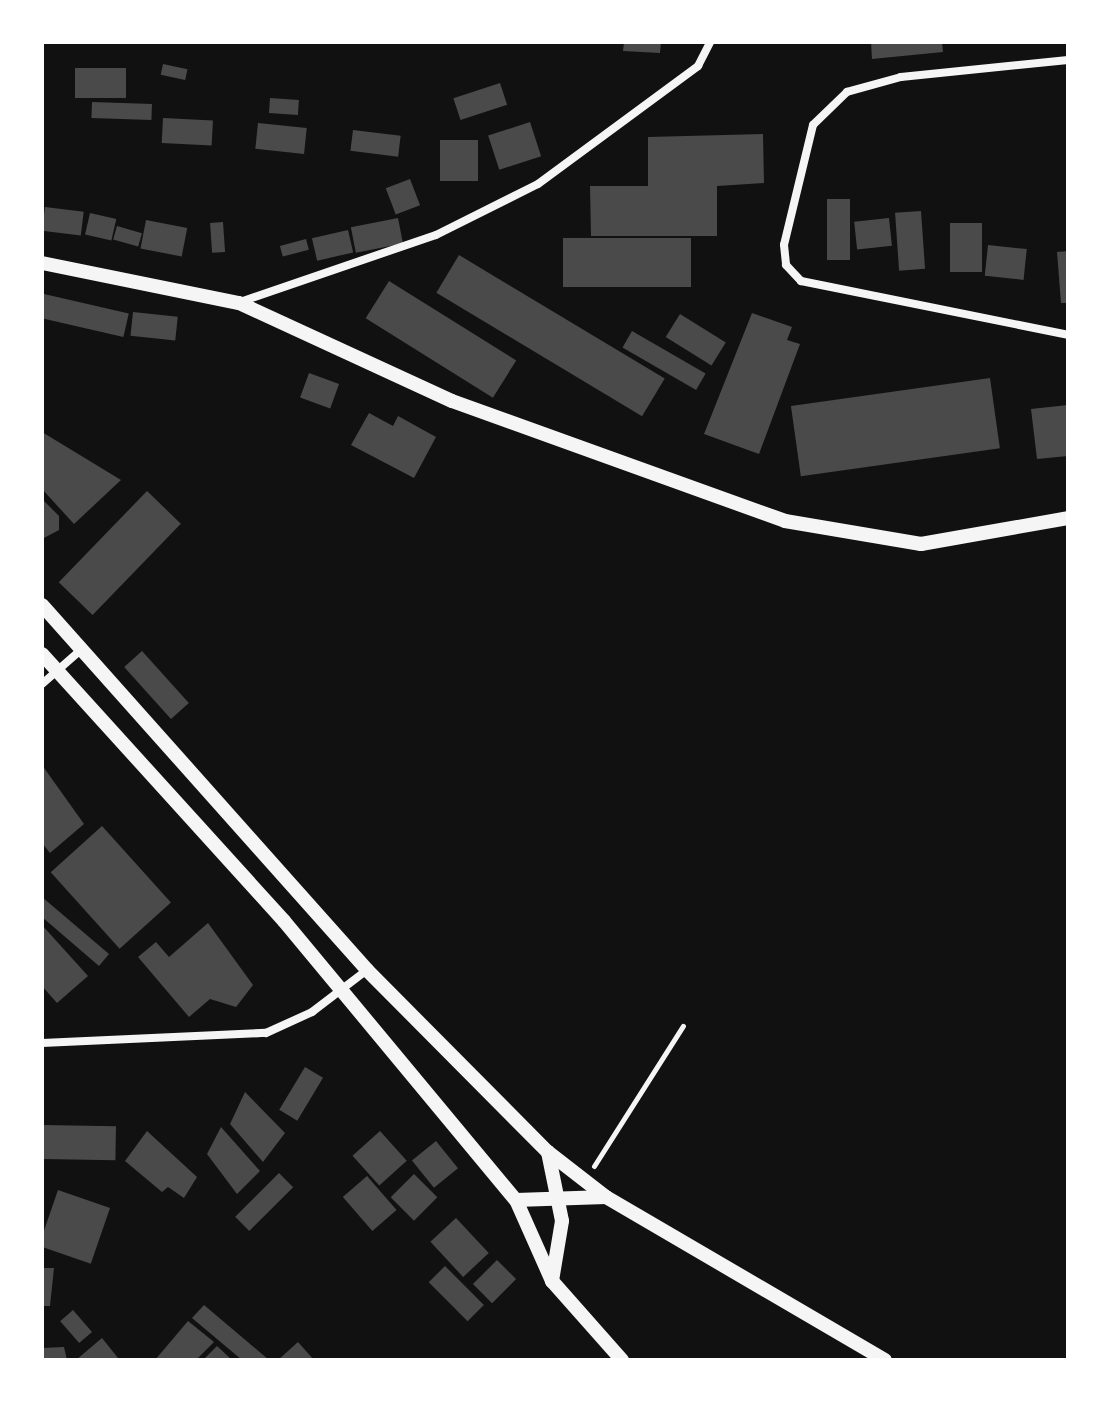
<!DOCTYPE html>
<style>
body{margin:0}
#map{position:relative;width:1110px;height:1402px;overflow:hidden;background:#111;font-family:Cabin,sans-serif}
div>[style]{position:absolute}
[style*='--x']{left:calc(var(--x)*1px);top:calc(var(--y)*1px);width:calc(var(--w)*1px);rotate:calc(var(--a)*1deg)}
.building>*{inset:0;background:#4a4a4a;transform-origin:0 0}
.path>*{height:5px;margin:-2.5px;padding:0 2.5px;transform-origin:2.5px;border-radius:2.5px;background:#f5f5f5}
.minor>*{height:8px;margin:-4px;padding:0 4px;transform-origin:4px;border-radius:4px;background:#f5f5f5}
.tertiary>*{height:14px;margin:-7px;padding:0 7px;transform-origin:7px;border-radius:7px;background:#f5f5f5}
span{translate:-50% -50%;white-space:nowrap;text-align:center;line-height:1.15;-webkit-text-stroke:6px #fff;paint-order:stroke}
.frame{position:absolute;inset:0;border:44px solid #fff;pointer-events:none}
</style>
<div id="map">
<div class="building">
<div style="clip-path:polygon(624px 42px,661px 42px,660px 53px,623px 51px)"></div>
<div style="clip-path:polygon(871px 42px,942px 42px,943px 52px,872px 59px)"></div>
<div style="left:163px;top:64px;width:25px;height:11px;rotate:12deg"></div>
<div style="left:126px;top:68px;width:30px;height:51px;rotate:90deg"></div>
<div style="left:500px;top:83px;width:23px;height:49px;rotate:72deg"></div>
<div style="left:270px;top:98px;width:29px;height:15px;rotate:4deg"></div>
<div style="left:92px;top:102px;width:60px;height:16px;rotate:2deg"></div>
<div style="left:163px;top:118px;width:50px;height:25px;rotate:3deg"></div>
<div style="left:530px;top:122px;width:36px;height:44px;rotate:72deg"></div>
<div style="left:258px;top:123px;width:49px;height:26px;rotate:6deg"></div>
<div style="left:353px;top:130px;width:48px;height:21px;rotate:7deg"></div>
<div style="clip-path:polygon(763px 134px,764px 183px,717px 186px,717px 236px,591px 236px,590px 186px,648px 186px,648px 137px)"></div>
<div style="left:440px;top:140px;width:38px;height:41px"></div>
<div style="left:410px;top:179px;width:28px;height:26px;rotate:69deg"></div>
<div style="left:850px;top:199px;width:61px;height:23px;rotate:90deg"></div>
<div style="left:45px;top:207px;width:39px;height:24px;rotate:7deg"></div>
<div style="left:921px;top:211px;width:58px;height:26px;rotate:86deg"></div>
<div style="left:90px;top:213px;width:27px;height:22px;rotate:13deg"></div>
<div style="left:398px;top:218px;width:26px;height:48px;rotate:79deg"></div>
<div style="left:889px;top:218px;width:28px;height:35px;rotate:84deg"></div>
<div style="left:146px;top:220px;width:42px;height:29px;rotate:11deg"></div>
<div style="left:223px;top:222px;width:30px;height:13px;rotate:86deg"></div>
<div style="left:950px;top:223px;width:32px;height:49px"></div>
<div style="left:117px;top:226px;width:26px;height:14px;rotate:16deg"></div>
<div style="left:348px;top:230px;width:23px;height:37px;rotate:77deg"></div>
<div style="left:563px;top:238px;width:128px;height:49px"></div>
<div style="left:306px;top:239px;width:11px;height:27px;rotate:75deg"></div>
<div style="left:988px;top:245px;width:39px;height:31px;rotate:6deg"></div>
<div style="clip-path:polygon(1068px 251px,1068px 303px,1061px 303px,1057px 252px)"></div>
<div style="left:459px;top:255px;width:240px;height:44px;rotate:31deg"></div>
<div style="left:389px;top:281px;width:150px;height:44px;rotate:32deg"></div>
<div style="left:44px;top:294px;width:87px;height:24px;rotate:13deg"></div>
<div style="left:133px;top:312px;width:45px;height:24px;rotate:6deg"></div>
<div style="clip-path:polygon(752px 313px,792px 327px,787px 340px,800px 344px,759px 454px,704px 434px)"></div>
<div style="left:680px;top:314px;width:54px;height:27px;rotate:32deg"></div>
<div style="left:632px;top:331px;width:85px;height:19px;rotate:30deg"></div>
<div style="left:309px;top:373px;width:32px;height:26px;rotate:20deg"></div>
<div style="left:990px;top:378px;width:71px;height:201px;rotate:82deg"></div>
<div style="clip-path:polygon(1068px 405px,1068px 456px,1037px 459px,1031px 409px)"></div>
<div style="clip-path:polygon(369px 413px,393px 426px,398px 416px,436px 437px,414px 478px,351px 445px)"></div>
<div style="clip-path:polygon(42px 432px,121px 480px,74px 524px,42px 489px)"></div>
<div style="left:147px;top:491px;width:47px;height:127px;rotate:44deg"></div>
<div style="clip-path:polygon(42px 499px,59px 516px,59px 530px,42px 539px)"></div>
<div style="left:142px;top:651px;width:70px;height:24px;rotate:48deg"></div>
<div style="clip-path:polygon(42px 765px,84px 824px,50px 853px,42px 843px)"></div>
<div style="left:102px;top:826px;width:103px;height:69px;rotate:48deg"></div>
<div style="clip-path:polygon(42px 897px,109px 954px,99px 966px,42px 917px)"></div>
<div style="clip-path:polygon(208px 923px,253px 985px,236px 1007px,210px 999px,189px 1017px,138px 957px,156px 942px,169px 957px)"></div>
<div style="clip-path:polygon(42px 925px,88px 976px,57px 1003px,42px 986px)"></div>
<div style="left:305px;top:1067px;width:21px;height:50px;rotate:31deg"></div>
<div style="clip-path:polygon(245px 1092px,285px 1133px,263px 1162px,230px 1124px)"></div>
<div style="left:43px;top:1125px;width:73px;height:34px;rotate:1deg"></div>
<div style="clip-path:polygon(221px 1127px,260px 1171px,237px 1194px,207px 1154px)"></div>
<div style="clip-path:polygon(147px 1131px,197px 1177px,184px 1198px,168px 1187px,162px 1192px,125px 1161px)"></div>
<div style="left:380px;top:1131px;width:40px;height:37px;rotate:48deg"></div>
<div style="left:436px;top:1141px;width:35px;height:31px;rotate:51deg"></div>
<div style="left:279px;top:1173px;width:20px;height:62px;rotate:45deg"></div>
<div style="left:414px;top:1174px;width:33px;height:33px;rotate:45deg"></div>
<div style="left:367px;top:1176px;width:45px;height:32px;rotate:49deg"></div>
<div style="left:58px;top:1190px;width:55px;height:59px;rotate:19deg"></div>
<div style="left:456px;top:1218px;width:48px;height:35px;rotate:47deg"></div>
<div style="left:497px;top:1260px;width:27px;height:34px;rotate:45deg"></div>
<div style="left:445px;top:1266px;width:55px;height:23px;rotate:45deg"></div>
<div style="clip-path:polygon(42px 1268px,54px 1268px,50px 1306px,42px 1306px)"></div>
<div style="clip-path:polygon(204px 1305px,269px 1360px,242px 1360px,192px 1318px)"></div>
<div style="left:73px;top:1310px;width:29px;height:17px;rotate:49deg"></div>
<div style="clip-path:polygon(188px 1321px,214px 1342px,196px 1360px,155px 1360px)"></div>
<div style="clip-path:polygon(102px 1338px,118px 1358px,76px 1360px)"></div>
<div style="clip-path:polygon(298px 1342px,314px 1360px,278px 1360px)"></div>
<div style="clip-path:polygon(217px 1346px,232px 1360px,203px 1360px)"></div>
<div style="clip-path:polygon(64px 1347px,67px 1360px,42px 1360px,42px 1348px)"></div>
</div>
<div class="path">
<div style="--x:594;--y:1166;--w:166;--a:-57.6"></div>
</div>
<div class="minor">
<div style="--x:1068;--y:60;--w:168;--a:174.2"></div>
<div style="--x:901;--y:77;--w:56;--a:164.5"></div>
<div style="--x:847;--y:92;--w:47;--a:135.9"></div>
<div style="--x:813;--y:125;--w:123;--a:103.6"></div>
<div style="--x:784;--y:245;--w:20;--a:84"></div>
<div style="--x:786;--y:265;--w:22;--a:47"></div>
<div style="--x:801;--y:281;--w:272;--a:11.4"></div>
<div style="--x:240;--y:302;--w:207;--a:-18.9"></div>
<div style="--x:436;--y:235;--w:114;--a:-26.6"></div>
<div style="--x:538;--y:184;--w:199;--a:-36.4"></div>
<div style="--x:698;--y:66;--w:27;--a:-63"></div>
<div style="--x:42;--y:684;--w:53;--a:-41.2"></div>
<div style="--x:42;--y:1043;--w:224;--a:-2.6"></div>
<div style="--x:266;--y:1033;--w:51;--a:-24.5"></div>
<div style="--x:312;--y:1012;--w:69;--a:-37.4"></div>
</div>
<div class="tertiary">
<div style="--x:42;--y:263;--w:201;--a:11.5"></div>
<div style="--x:239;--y:303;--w:234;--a:24.7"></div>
<div style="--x:452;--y:401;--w:354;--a:19.8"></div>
<div style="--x:785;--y:521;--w:138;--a:9.6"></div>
<div style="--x:921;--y:544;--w:149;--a:-10"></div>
<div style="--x:42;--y:605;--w:489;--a:48.3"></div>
<div style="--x:367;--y:970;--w:257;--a:45.2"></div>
<div style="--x:548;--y:1152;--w:70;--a:78.5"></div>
<div style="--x:562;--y:1221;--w:61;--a:99.5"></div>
<div style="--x:42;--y:654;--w:360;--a:47.8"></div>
<div style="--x:284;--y:921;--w:363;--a:50.3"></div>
<div style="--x:516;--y:1200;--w:89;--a:66"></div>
<div style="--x:552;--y:1281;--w:106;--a:48.5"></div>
<div style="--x:548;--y:1152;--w:73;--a:37.8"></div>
<div style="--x:606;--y:1197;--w:323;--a:30.3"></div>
<div style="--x:516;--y:1200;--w:90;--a:-1.9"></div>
</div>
<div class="frame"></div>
</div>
